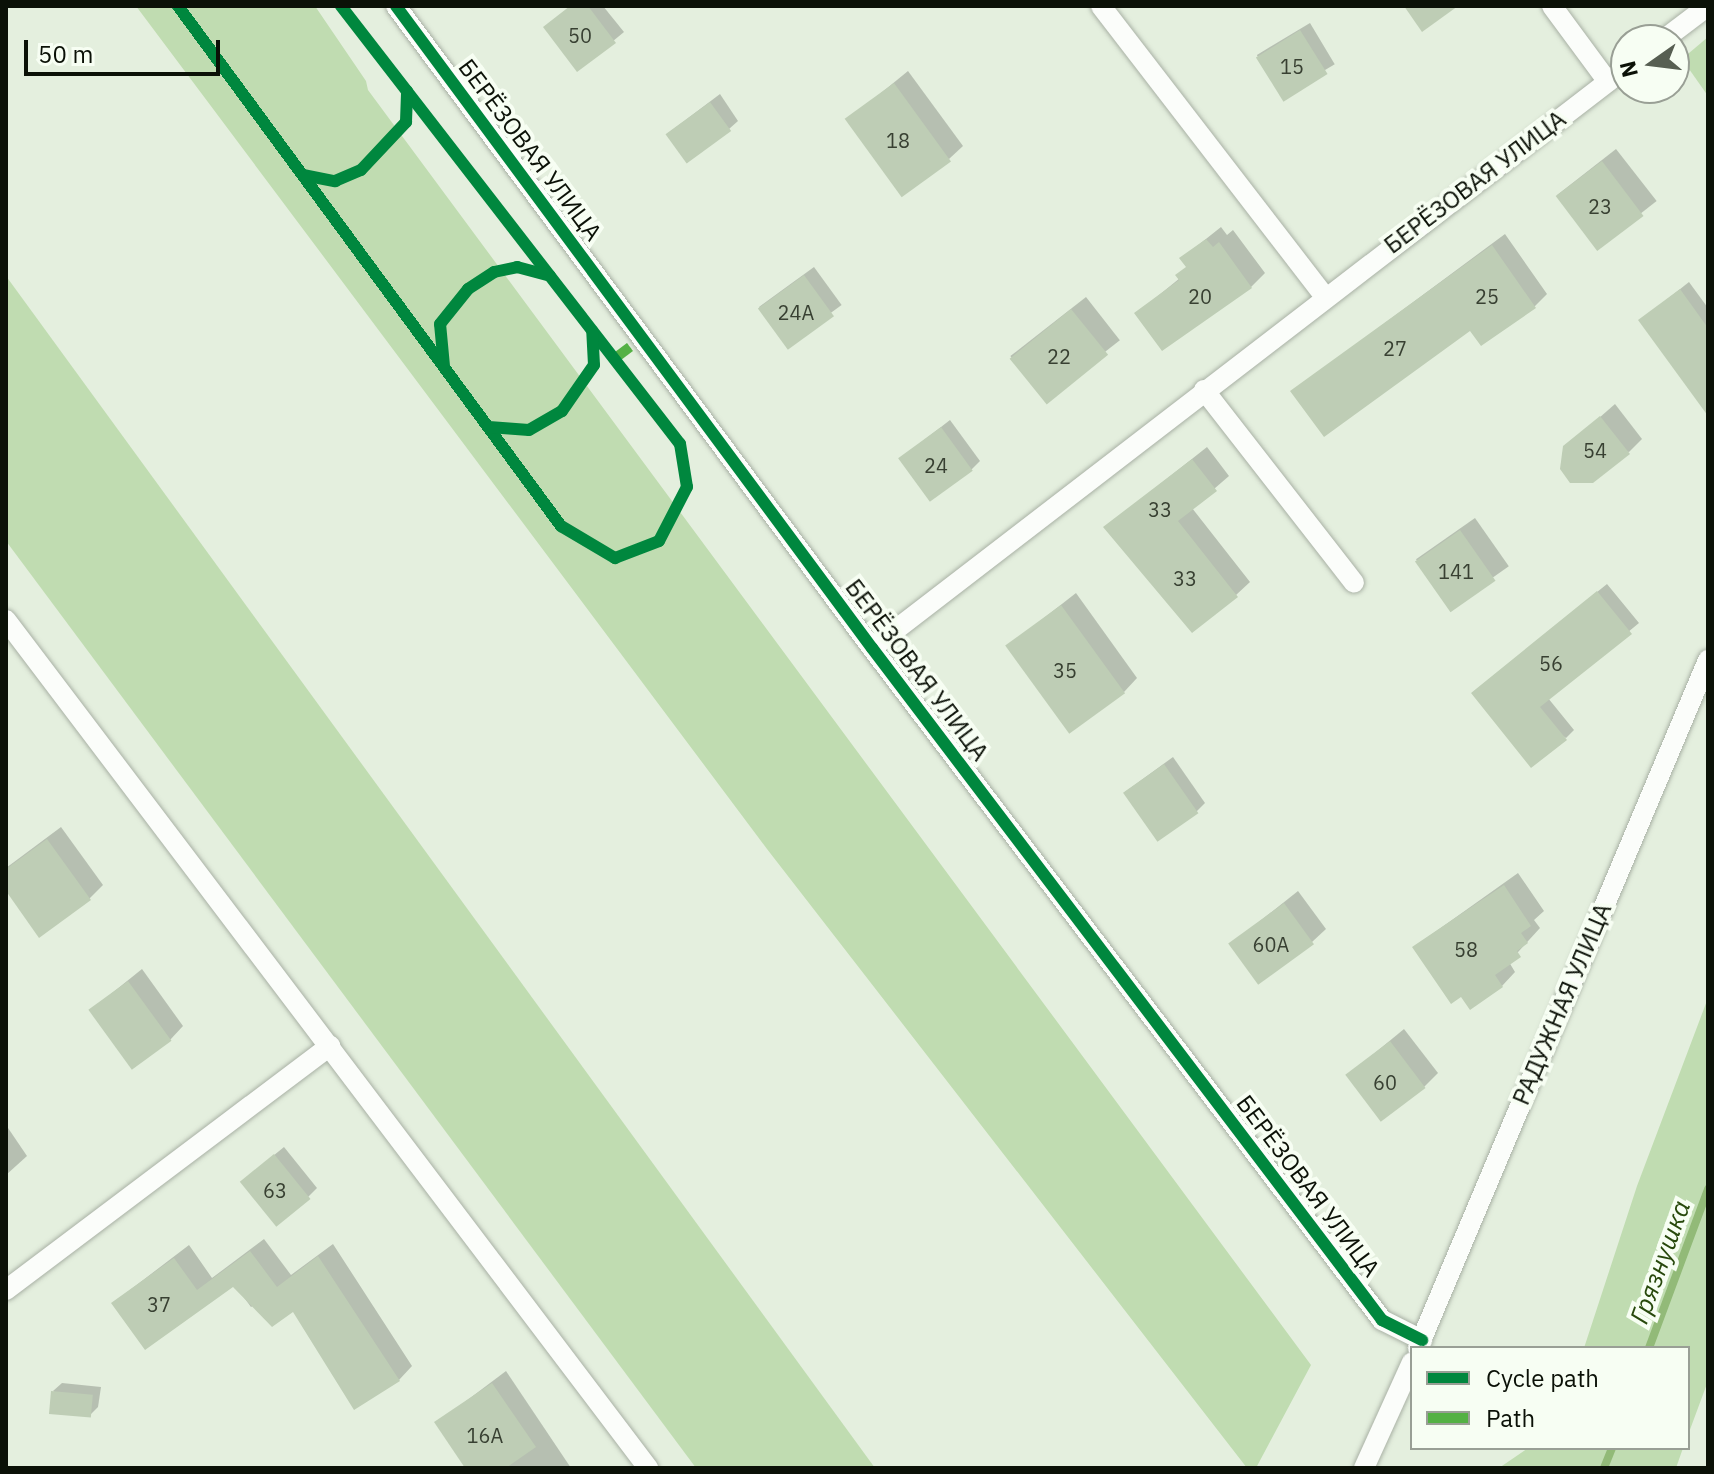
<!DOCTYPE html>
<meta charset="utf-8">
<style>
body{margin:0}
#map{position:relative;width:1714px;height:1474px;overflow:hidden;background:#e4efde;font-family:"IBM Plex Sans",sans-serif}
div>[style]{position:absolute}
[style*='--x']{left:calc(var(--x)*1px);top:calc(var(--y)*1px);width:calc(var(--w)*1px);rotate:calc(var(--a)*1deg)}
.green>*{inset:0;background:#c0dcb1}
.shadow>*{inset:0;background:#0003;transform-origin:0 0}
.stream>*{height:8px;margin:-4px;padding:0 4px;transform-origin:4px;border-radius:4px;background:#92ba78}
.building>*{inset:0;background:#becdb5;transform-origin:0 0}
.roads{filter:drop-shadow(0 0 2px #a9b1a5) drop-shadow(0 0 2px #a9b1a5)}
.street>*{height:20px;margin:-10px;padding:0 10px;transform-origin:10px;border-radius:10px;background:#fbfdfa}
.quiet>*{height:10px;margin-top:-5px;transform-origin:0;background:repeating-linear-gradient(90deg,#54b144 0 20px,transparent 0 30px)}
.cycleway>*{height:12px;margin:-6px;padding:0 6px;transform-origin:6px;border-radius:6px;background:#00873e}
span{translate:-50% -50%;white-space:nowrap;text-align:center;line-height:1.15;-webkit-text-stroke:8px #f7fef3;paint-order:stroke}
.number-label{font-size:20px;color:#384032}
.number-label span{-webkit-text-stroke-width:0}
.street-label{font-size:24px;color:#0b1107}
.water-label{font-size:26px;color:#28490c;font-style:italic}
.frame{position:absolute;inset:0;border:8px solid #0b1107;pointer-events:none}
.legend{position:absolute;left:1410px;top:1346px;width:280px;height:104px;box-sizing:border-box;background:#f7fef3;border:2px solid #999f95;margin:0;padding:10px 14px;list-style:none;font-size:24px;color:#0b1107}
.legend li{display:flex;align-items:center;gap:16px;height:40px}
.legend b{width:40px;border:2px solid #999f95}
.north{position:absolute;left:1610px;top:24px;width:80px;height:80px;box-sizing:border-box;background:#f7fef3;border:2px solid #999f95;border-radius:50%;rotate:256deg;font-size:22px;font-weight:700;line-height:32px;text-align:center;color:#0b1107}
.north::after{content:'';display:block;margin:auto;width:28px;height:36px;background:#575f52;clip-path:polygon(50% 0,100% 100%,50% 72%,0 100%)}
.scale{position:absolute;left:24px;top:40px;width:196px;height:36px;box-sizing:border-box;border:4px solid #0b1107;border-top:0;padding-left:10px;font-size:24px;line-height:28px;white-space:nowrap;color:#0b1107;-webkit-text-stroke:6px #f7fef3;paint-order:stroke}
</style>
<div id="map">
<div class="green">
<div style="clip-path:polygon(136px 6px,315px 6px,366px 81px,368px 90px,1311px 1365px,1256px 1468px,1247px 1468px,767px 849px)"></div>
<div style="clip-path:polygon(1708px 37px,1708px 96px,1682px 59px)"></div>
<div style="clip-path:polygon(6px 276px,875px 1468px,696px 1468px,6px 541px)"></div>
<div style="clip-path:polygon(1708px 998px,1708px 1381px,1688px 1435px,1688px 1348px,1584px 1348px,1637px 1186px)"></div>
<div style="clip-path:polygon(1528px 1448px,1683px 1448px,1676px 1468px,1499px 1468px)"></div>
</div>
<div class="shadow">
<div style="clip-path:polygon(571px 6px,603px 6px,624px 32px,578px 70px)"></div>
<div style="left:1310px;top:23px;width:48px;height:62px;rotate:59deg"></div>
<div style="clip-path:polygon(908px 71px,963px 146px,949px 159px,848px 120px)"></div>
<div style="clip-path:polygon(720px 94px,738px 121px,729px 129px,667px 134px)"></div>
<div style="left:1616px;top:149px;width:66px;height:75px;rotate:52deg"></div>
<div style="clip-path:polygon(1221px 227px,1227px 235px,1233px 230px,1265px 273px,1251px 287px,1137px 313px,1180px 278px,1188px 266px,1182px 258px)"></div>
<div style="clip-path:polygon(1505px 234px,1547px 294px,1535px 306px,1481px 344px,1471px 328px,1292px 392px)"></div>
<div style="left:814px;top:267px;width:47px;height:68px;rotate:54deg"></div>
<div style="clip-path:polygon(1689px 282px,1708px 308px,1708px 413px,1641px 320px)"></div>
<div style="left:1086px;top:297px;width:55px;height:96px;rotate:52deg"></div>
<div style="clip-path:polygon(1615px 404px,1642px 439px,1629px 452px,1575px 439px)"></div>
<div style="clip-path:polygon(950px 420px,980px 461px,971px 470px,901px 458px)"></div>
<div style="clip-path:polygon(1207px 447px,1229px 476px,1192px 508px,1250px 582px,1236px 595px,1106px 527px)"></div>
<div style="left:1475px;top:518px;width:59px;height:72px;rotate:55deg"></div>
<div style="clip-path:polygon(1607px 584px,1639px 623px,1548px 698px,1574px 730px,1566px 738px,1482px 685px)"></div>
<div style="clip-path:polygon(1076px 593px,1137px 678px,1124px 692px,1008px 646px)"></div>
<div style="clip-path:polygon(1173px 757px,1205px 803px,1196px 812px,1125px 792px)"></div>
<div style="clip-path:polygon(61px 827px,103px 885px,89px 899px,6px 888px,6px 868px)"></div>
<div style="clip-path:polygon(1518px 873px,1544px 911px,1534px 920px,1540px 928px,1509px 962px,1515px 972px,1502px 986px,1462px 995px,1414px 947px)"></div>
<div style="clip-path:polygon(1298px 891px,1326px 929px,1312px 942px,1231px 944px)"></div>
<div style="clip-path:polygon(142px 969px,183px 1026px,170px 1040px,91px 1010px)"></div>
<div style="clip-path:polygon(1404px 1029px,1438px 1073px,1424px 1087px,1347px 1076px)"></div>
<div style="clip-path:polygon(6px 1125px,27px 1156px,6px 1175px)"></div>
<div style="clip-path:polygon(284px 1147px,317px 1188px,308px 1197px,251px 1174px)"></div>
<div style="clip-path:polygon(264px 1239px,291px 1275px,333px 1244px,412px 1366px,399px 1380px,293px 1309px,257px 1303px,251px 1307px,234px 1284px,145px 1347px,113px 1303px,189px 1245px,212px 1278px)"></div>
<div style="clip-path:polygon(506px 1371px,571px 1468px,468px 1468px,437px 1423px)"></div>
<div style="clip-path:polygon(62px 1383px,101px 1387px,98px 1407px,89px 1416px,53px 1391px)"></div>
</div>
<div class="stream">
<div style="--x:1649;--y:1348;--w:170;--a:-69.6"></div>
<div style="--x:1604;--y:1468;--w:22;--a:-68"></div>
</div>
<div class="building">
<div style="clip-path:polygon(570px 6px,588px 6px,616px 43px,577px 72px,543px 27px)"></div>
<div style="clip-path:polygon(1404px 6px,1458px 6px,1422px 32px)"></div>
<div style="left:1300px;top:30px;width:52px;height:52px;rotate:58deg"></div>
<div style="left:894px;top:83px;width:97px;height:61px;rotate:54deg"></div>
<div style="left:710px;top:102px;width:36px;height:55px;rotate:54deg"></div>
<div style="left:1602px;top:161px;width:69px;height:58px;rotate:53deg"></div>
<div style="clip-path:polygon(1206px 239px,1213px 247px,1219px 242px,1252px 288px,1162px 351px,1134px 313px,1179px 280px,1175px 275px,1186px 267px,1179px 258px)"></div>
<div style="clip-path:polygon(1492px 245px,1536px 308px,1481px 346px,1470px 331px,1324px 437px,1290px 391px)"></div>
<div style="left:804px;top:275px;width:51px;height:57px;rotate:54deg"></div>
<div style="clip-path:polygon(1680px 289px,1708px 328px,1708px 416px,1638px 320px)"></div>
<div style="left:1071px;top:309px;width:59px;height:79px;rotate:51deg"></div>
<div style="clip-path:polygon(1600px 416px,1630px 454px,1593px 483px,1570px 483px,1560px 469px,1563px 446px)"></div>
<div style="left:941px;top:427px;width:54px;height:53px;rotate:54deg"></div>
<div style="clip-path:polygon(1192px 459px,1217px 491px,1178px 521px,1238px 597px,1192px 633px,1103px 527px)"></div>
<div style="left:1460px;top:530px;width:62px;height:55px;rotate:55deg"></div>
<div style="clip-path:polygon(1597px 591px,1632px 634px,1540px 707px,1567px 740px,1531px 768px,1471px 693px)"></div>
<div style="left:1061px;top:605px;width:109px;height:69px;rotate:54deg"></div>
<div style="left:1164px;top:764px;width:60px;height:50px;rotate:55deg"></div>
<div style="clip-path:polygon(47px 839px,91px 900px,39px 938px,6px 891px,6px 869px)"></div>
<div style="clip-path:polygon(1504px 885px,1531px 926px,1521px 933px,1528px 943px,1517px 951px,1521px 957px,1495px 975px,1503px 987px,1470px 1010px,1461px 997px,1451px 1004px,1412px 947px)"></div>
<div style="left:1284px;top:903px;width:51px;height:69px;rotate:54deg"></div>
<div style="left:128px;top:981px;width:74px;height:49px;rotate:54deg"></div>
<div style="left:1390px;top:1041px;width:59px;height:56px;rotate:53deg"></div>
<div style="left:274px;top:1154px;width:58px;height:44px;rotate:51deg"></div>
<div style="clip-path:polygon(250px 1251px,277px 1287px,318px 1256px,400px 1381px,354px 1410px,293px 1312px,272px 1327px,233px 1287px,145px 1350px,111px 1303px,174px 1258px,197px 1290px)"></div>
<div style="clip-path:polygon(492px 1383px,536px 1447px,506px 1468px,465px 1468px,434px 1422px)"></div>
<div style="left:51px;top:1391px;width:42px;height:23px;rotate:5deg"></div>
</div>
<div class="roads">
<div class="street">
<div style="--x:396;--y:6;--w:799;--a:53.45"></div>
<div style="--x:872;--y:648;--w:844;--a:52.8"></div>
<div style="--x:1382;--y:1320;--w:45;--a:26.6"></div>
<div style="--x:1101;--y:6;--w:366;--a:52.4"></div>
<div style="--x:1552;--y:6;--w:94;--a:53.6"></div>
<div style="--x:1663;--y:40;--w:56;--a:-37.1"></div>
<div style="--x:1204;--y:390;--w:244;--a:52.1"></div>
<div style="--x:6;--y:620;--w:1064;--a:52.87"></div>
<div style="--x:872;--y:648;--w:951;--a:-37.57"></div>
<div style="--x:6;--y:1290;--w:406;--a:-37"></div>
<div style="--x:1418;--y:1348;--w:747;--a:-67.14"></div>
<div style="--x:1364;--y:1468;--w:116;--a:-65.6"></div>
</div>
</div>
<div class="quiet">
<div style="--x:614;--y:359;--w:35;--a:-37"></div>
</div>
<div class="cycleway">
<div style="--x:178;--y:6;--w:646;--a:53.63"></div>
<div style="--x:561;--y:526;--w:63;--a:30.7"></div>
<div style="--x:615;--y:558;--w:47;--a:-21.1"></div>
<div style="--x:659;--y:541;--w:61;--a:-62.6"></div>
<div style="--x:687;--y:487;--w:44;--a:-99.2"></div>
<div style="--x:680;--y:444;--w:554;--a:-127.74"></div>
<div style="--x:396;--y:6;--w:799;--a:53.45"></div>
<div style="--x:872;--y:648;--w:844;--a:52.8"></div>
<div style="--x:1382;--y:1320;--w:45;--a:26.6"></div>
<div style="--x:303;--y:175;--w:33;--a:11"></div>
<div style="--x:335;--y:181;--w:28;--a:-23"></div>
<div style="--x:361;--y:170;--w:66;--a:-46.8"></div>
<div style="--x:406;--y:122;--w:31;--a:-88"></div>
<div style="--x:444;--y:366;--w:42;--a:-95.4"></div>
<div style="--x:440;--y:324;--w:45;--a:-51.3"></div>
<div style="--x:468;--y:289;--w:31;--a:-33"></div>
<div style="--x:494;--y:272;--w:24;--a:-12"></div>
<div style="--x:517;--y:267;--w:34;--a:15"></div>
<div style="--x:489;--y:427;--w:40;--a:4.3"></div>
<div style="--x:529;--y:430;--w:38;--a:-30"></div>
<div style="--x:562;--y:411;--w:56;--a:-55.2"></div>
<div style="--x:594;--y:365;--w:34;--a:-93"></div>
</div>
<div class="number-label">
<span style="left:580px;top:35px">50</span>
<span style="left:1292px;top:66px">15</span>
<span style="left:898px;top:140px">18</span>
<span style="left:1600px;top:206px">23</span>
<span style="left:1200px;top:296px">20</span>
<span style="left:1487px;top:296px">25</span>
<span style="left:796px;top:312px">24А</span>
<span style="left:1395px;top:348px">27</span>
<span style="left:1059px;top:356px">22</span>
<span style="left:1595px;top:450px">54</span>
<span style="left:936px;top:465px">24</span>
<span style="left:1160px;top:509px">33</span>
<span style="left:1456px;top:571px">141</span>
<span style="left:1185px;top:578px">33</span>
<span style="left:1551px;top:663px">56</span>
<span style="left:1065px;top:670px">35</span>
<span style="left:1271px;top:944px">60А</span>
<span style="left:1466px;top:949px">58</span>
<span style="left:1385px;top:1082px">60</span>
<span style="left:275px;top:1190px">63</span>
<span style="left:159px;top:1304px">37</span>
<span style="left:485px;top:1435px">16А</span>
</div>
<div class="street-label">
<span style="left:530px;top:150px;rotate:53deg">БЕРЁЗОВАЯ УЛИЦА</span>
<span style="left:1475px;top:182px;rotate:-37deg">БЕРЁЗОВАЯ УЛИЦА</span>
<span style="left:917px;top:670px;rotate:53deg">БЕРЁЗОВАЯ УЛИЦА</span>
<span style="left:1562px;top:1004px;rotate:-67deg">РАДУЖНАЯ УЛИЦА</span>
<span style="left:1308px;top:1186px;rotate:53deg">БЕРЁЗОВАЯ УЛИЦА</span>
</div>
<div class="water-label">
<span style="left:1660px;top:1262px;rotate:-70deg">Грязнушка</span>
</div>
<div class="frame"></div>
<ul class="legend">
<li><b style="height:10px;background:#00873e"></b>Cycle path</li>
<li><b style="height:10px;background:#54b144"></b>Path</li>
</ul>
<div class="north">N</div>
<div class="scale">50 m</div>
</div>
